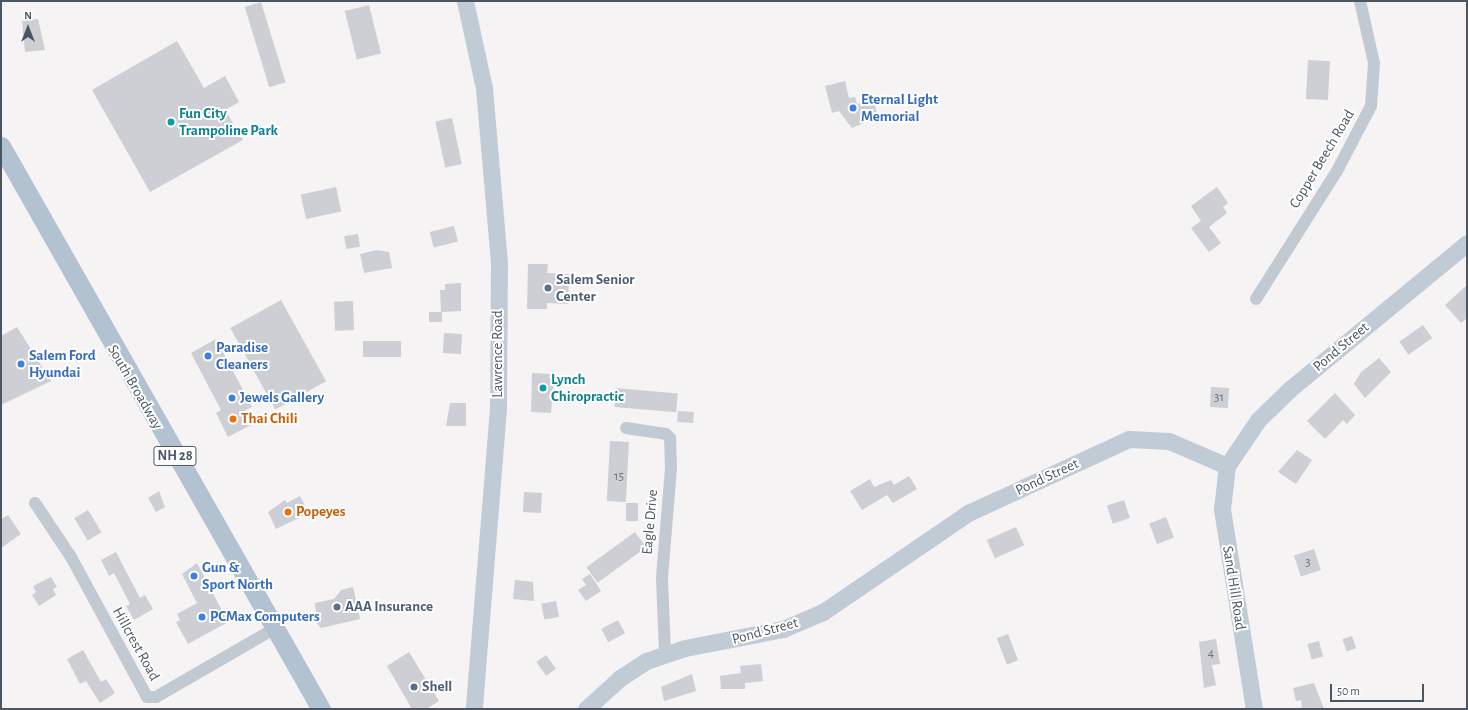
<!DOCTYPE html>
<style>
body{margin:0}
#map{position:relative;width:1468px;height:710px;overflow:hidden;background:#f5f3f3;font-family:"Alegreya Sans",sans-serif}
div>[style]{position:absolute}
[style*='--x']{left:calc(var(--x)*1px);top:calc(var(--y)*1px);width:calc(var(--w)*1px);rotate:calc(var(--a)*1deg)}
.building>*{inset:0;background:#cdcfd5;transform-origin:0 0}
.street>*{height:12px;margin:-6px;padding:0 6px;transform-origin:6px;border-radius:6px;background:#c1cad2}
.secondary>*{height:17px;margin:-8.5px;padding:0 8.5px;transform-origin:8.5px;border-radius:8.5px;background:#c1cbd6}
.primary>*{height:19px;margin:-9.5px;padding:0 9.5px;transform-origin:9.5px;border-radius:9.5px;background:#b3c2d1}
.dots>*{width:11px;height:11px;translate:-50% -50%;box-sizing:border-box;border:2px solid #fff;border-radius:50%}
span{translate:-50% -50%;white-space:nowrap;text-align:center;line-height:1.15;-webkit-text-stroke:4px #fff;paint-order:stroke}
.number-label{font-size:13px;color:#6b747e}
.number-label span{-webkit-text-stroke-width:0}
.shield-label span{padding:1px 3px;background:#fff;border:1px solid;border-radius:3px;-webkit-text-stroke-width:0}
.shield-label{font-size:14px;color:#4a5661;font-weight:700}
.shop-label{font-size:15px;color:#366cbe;font-weight:700}
.left{translate:0 -50%;text-align:left}
.culture-label{font-size:15px;color:#0d838f;font-weight:700}
.street-label{font-size:15px;color:#4a5661}
.service-label{font-size:15px;color:#4e5e75;font-weight:700}
.food-label{font-size:15px;color:#c56008;font-weight:700}
.frame{position:absolute;inset:0;border:2px solid #4a5661;pointer-events:none}
.north{position:absolute;left:8px;top:8px;width:40px;height:40px;-webkit-text-stroke:3px #fff;paint-order:stroke;rotate:0deg;font-size:11px;font-weight:700;line-height:16px;text-align:center;color:#4a5661}
.north::after{content:'';display:block;margin:auto;width:14px;height:18px;background:#4a5661;clip-path:polygon(50% 0,100% 100%,50% 72%,0 100%)}
.scale{position:absolute;left:1330px;top:684px;width:94px;height:18px;box-sizing:border-box;border:2px solid #4a5661;border-top:0;padding-left:5px;font-size:12px;line-height:14px;white-space:nowrap;color:#4a5661;-webkit-text-stroke:3px #fff;paint-order:stroke}
</style>
<div id="map">
<div class="building">
<div style="left:261px;top:2px;width:84px;height:17px;rotate:73deg"></div>
<div style="left:369px;top:5px;width:50px;height:25px;rotate:76deg"></div>
<div style="clip-path:polygon(38px 19px,45px 50px,25px 52px,22px 21px)"></div>
<div style="clip-path:polygon(177px 41px,204px 88px,225px 76px,239px 102px,225px 110px,243px 140px,150px 192px,92px 90px)"></div>
<div style="left:1308px;top:60px;width:22px;height:39px;rotate:3deg"></div>
<div style="clip-path:polygon(845px 81px,849px 98px,855px 97px,857px 104px,873px 99px,878px 117px,852px 128px,839px 111px,832px 113px,825px 86px)"></div>
<div style="left:452px;top:118px;width:47px;height:17px;rotate:78deg"></div>
<div style="left:336px;top:187px;width:25px;height:36px;rotate:78deg"></div>
<div style="clip-path:polygon(1217px 187px,1228px 203px,1223px 207px,1227px 213px,1209px 227px,1221px 243px,1209px 252px,1191px 228px,1201px 221px,1191px 206px)"></div>
<div style="left:454px;top:226px;width:16px;height:25px;rotate:76deg"></div>
<div style="left:358px;top:234px;width:13px;height:14px;rotate:81deg"></div>
<div style="clip-path:polygon(377px 250px,389px 252px,392px 268px,364px 273px,360px 254px)"></div>
<div style="clip-path:polygon(528px 264px,548px 264px,547px 273px,569px 274px,568px 304px,547px 303px,547px 309px,527px 309px)"></div>
<div style="clip-path:polygon(461px 283px,461px 311px,442px 312px,442px 322px,429px 322px,429px 312px,441px 312px,440px 290px,445px 290px,445px 284px)"></div>
<div style="clip-path:polygon(1467px 285px,1467px 318px,1461px 323px,1445px 305px)"></div>
<div style="left:281px;top:300px;width:93px;height:58px;rotate:61deg"></div>
<div style="left:353px;top:301px;width:29px;height:19px;rotate:88deg"></div>
<div style="left:1423px;top:325px;width:16px;height:29px;rotate:55deg"></div>
<div style="clip-path:polygon(17px 327px,51px 381px,1px 405px,1px 336px)"></div>
<div style="left:444px;top:333px;width:18px;height:20px;rotate:3deg"></div>
<div style="clip-path:polygon(216px 339px,252px 407px,244px 411px,251px 425px,228px 437px,216px 413px,221px 410px,191px 353px)"></div>
<div style="left:363px;top:341px;width:38px;height:16px"></div>
<div style="clip-path:polygon(1379px 358px,1391px 372px,1365px 398px,1354px 384px,1361px 372px)"></div>
<div style="clip-path:polygon(532px 373px,550px 374px,549px 378px,554px 378px,551px 413px,531px 412px)"></div>
<div style="left:1211px;top:387px;width:18px;height:20px;rotate:3deg"></div>
<div style="left:616px;top:388px;width:62px;height:19px;rotate:5deg"></div>
<div style="clip-path:polygon(1335px 393px,1355px 415px,1347px 424px,1343px 420px,1325px 439px,1307px 421px)"></div>
<div style="clip-path:polygon(450px 403px,466px 403px,466px 426px,446px 426px)"></div>
<div style="left:678px;top:411px;width:16px;height:11px;rotate:4deg"></div>
<div style="left:610px;top:441px;width:19px;height:60px;rotate:3deg"></div>
<div style="clip-path:polygon(1297px 450px,1312px 460px,1296px 484px,1278px 472px)"></div>
<div style="clip-path:polygon(909px 476px,917px 489px,893px 503px,887px 495px,862px 510px,850px 491px,870px 479px,874px 487px,891px 480px,894px 485px)"></div>
<div style="clip-path:polygon(159px 491px,165px 507px,156px 512px,148px 498px)"></div>
<div style="left:524px;top:492px;width:18px;height:20px;rotate:3deg"></div>
<div style="clip-path:polygon(300px 496px,309px 513px,276px 529px,268px 512px,285px 500px,287px 503px)"></div>
<div style="left:1124px;top:500px;width:19px;height:18px;rotate:72deg"></div>
<div style="left:626px;top:503px;width:12px;height:18px"></div>
<div style="left:88px;top:510px;width:26px;height:16px;rotate:59deg"></div>
<div style="clip-path:polygon(8px 515px,21px 534px,1px 548px,1px 519px)"></div>
<div style="left:1166px;top:517px;width:22px;height:18px;rotate:69deg"></div>
<div style="left:1016px;top:527px;width:20px;height:32px;rotate:66deg"></div>
<div style="left:635px;top:532px;width:19px;height:60px;rotate:54deg"></div>
<div style="left:1314px;top:549px;width:22px;height:21px;rotate:72deg"></div>
<div style="clip-path:polygon(116px 552px,140px 598px,145px 595px,153px 609px,134px 620px,126px 606px,130px 604px,114px 573px,109px 576px,101px 560px)"></div>
<div style="clip-path:polygon(197px 563px,228px 622px,188px 644px,176px 622px,180px 620px,177px 614px,197px 603px,182px 574px)"></div>
<div style="clip-path:polygon(590px 574px,601px 591px,586px 601px,578px 590px,586px 585px,582px 579px)"></div>
<div style="clip-path:polygon(51px 577px,57px 587px,53px 589px,56px 595px,39px 606px,32px 595px,36px 592px,33px 586px)"></div>
<div style="clip-path:polygon(515px 580px,533px 582px,534px 601px,513px 599px)"></div>
<div style="clip-path:polygon(353px 587px,360px 619px,321px 628px,317px 623px,315px 603px,334px 599px,341px 590px)"></div>
<div style="left:556px;top:601px;width:16px;height:15px;rotate:79deg"></div>
<div style="left:618px;top:620px;width:15px;height:19px;rotate:62deg"></div>
<div style="left:1008px;top:634px;width:28px;height:12px;rotate:69deg"></div>
<div style="left:1352px;top:636px;width:13px;height:10px;rotate:72deg"></div>
<div style="clip-path:polygon(1216px 639px,1220px 664px,1212px 665px,1216px 685px,1204px 688px,1199px 642px)"></div>
<div style="left:1319px;top:641px;width:16px;height:12px;rotate:75deg"></div>
<div style="clip-path:polygon(83px 650px,101px 682px,106px 679px,115px 693px,100px 703px,86px 681px,80px 684px,67px 659px)"></div>
<div style="clip-path:polygon(409px 652px,439px 701px,426px 709px,412px 709px,387px 666px)"></div>
<div style="left:546px;top:655px;width:17px;height:12px;rotate:54deg"></div>
<div style="clip-path:polygon(761px 664px,763px 681px,745px 683px,745px 689px,721px 689px,720px 676px,741px 673px,740px 666px)"></div>
<div style="clip-path:polygon(692px 674px,696px 691px,664px 701px,661px 687px)"></div>
<div style="clip-path:polygon(1314px 683px,1324px 709px,1302px 709px,1301px 700px,1296px 701px,1293px 688px)"></div>
</div>
<div class="street">
<div style="--x:1256;--y:299;--w:151;--a:-57.7"></div>
<div style="--x:1337;--y:171;--w:73;--a:-62.4"></div>
<div style="--x:1371;--y:106;--w:43;--a:-86"></div>
<div style="--x:1374;--y:63;--w:64;--a:-102.7"></div>
<div style="--x:626;--y:428;--w:40;--a:8.5"></div>
<div style="--x:666;--y:434;--w:6;--a:45"></div>
<div style="--x:670;--y:438;--w:30;--a:88"></div>
<div style="--x:671;--y:468;--w:110;--a:94.7"></div>
<div style="--x:662;--y:578;--w:76;--a:87.7"></div>
<div style="--x:35;--y:503;--w:65;--a:56.3"></div>
<div style="--x:71;--y:557;--w:159;--a:61.5"></div>
<div style="--x:147;--y:697;--w:9;--a:0"></div>
<div style="--x:156;--y:697;--w:136;--a:-30"></div>
</div>
<div class="secondary">
<div style="--x:465;--y:1;--w:89;--a:77.7"></div>
<div style="--x:484;--y:88;--w:175;--a:85.1"></div>
<div style="--x:499;--y:262;--w:146;--a:90.4"></div>
<div style="--x:498;--y:408;--w:302;--a:94.6"></div>
<div style="--x:586;--y:709;--w:46;--a:-42.4"></div>
<div style="--x:620;--y:678;--w:31;--a:-33"></div>
<div style="--x:646;--y:661;--w:41;--a:-18.4"></div>
<div style="--x:685;--y:648;--w:100;--a:-11"></div>
<div style="--x:783;--y:629;--w:43;--a:-23"></div>
<div style="--x:823;--y:612;--w:176;--a:-34.3"></div>
<div style="--x:968;--y:513;--w:177;--a:-24.7"></div>
<div style="--x:1129;--y:439;--w:40;--a:2.9"></div>
<div style="--x:1169;--y:441;--w:63;--a:23.3"></div>
<div style="--x:1254;--y:709;--w:203;--a:-99.1"></div>
<div style="--x:1222;--y:509;--w:43;--a:-83.4"></div>
<div style="--x:1227;--y:466;--w:55;--a:-56"></div>
<div style="--x:1258;--y:420;--w:45;--a:-44.1"></div>
<div style="--x:1290;--y:389;--w:229;--a:-39.5"></div>
</div>
<div class="primary">
<div style="--x:1;--y:146;--w:648;--a:60.39"></div>
</div>
<div class="dots">
<div style="left:853px;top:108px;background:#3f7fe0"></div>
<div style="left:171px;top:122px;background:#0f9aa8"></div>
<div style="left:548px;top:288px;background:#5c6f8a"></div>
<div style="left:208px;top:356px;background:#3f7fe0"></div>
<div style="left:21px;top:364px;background:#3f7fe0"></div>
<div style="left:543px;top:388px;background:#0f9aa8"></div>
<div style="left:232px;top:398px;background:#3f7fe0"></div>
<div style="left:233px;top:419px;background:#e8710a"></div>
<div style="left:288px;top:512px;background:#e8710a"></div>
<div style="left:194px;top:576px;background:#3f7fe0"></div>
<div style="left:337px;top:607px;background:#5c6f8a"></div>
<div style="left:202px;top:617px;background:#3f7fe0"></div>
<div style="left:414px;top:687px;background:#5c6f8a"></div>
</div>
<div class="number-label">
<span style="left:1219px;top:398px">31</span>
<span style="left:619px;top:477px">15</span>
<span style="left:1308px;top:563px">3</span>
<span style="left:1211px;top:654px">4</span>
</div>
<div class="shield-label">
<span style="left:175px;top:456px">NH 28</span>
</div>
<div class="shop-label">
<span class="left" style="left:861px;top:108px">Eternal Light<br>Memorial</span>
<span class="left" style="left:216px;top:356px">Paradise<br>Cleaners</span>
<span class="left" style="left:29px;top:364px">Salem Ford<br>Hyundai</span>
<span class="left" style="left:240px;top:398px">Jewels Gallery</span>
<span class="left" style="left:202px;top:576px">Gun &amp;<br>Sport North</span>
<span class="left" style="left:210px;top:617px">PCMax Computers</span>
</div>
<div class="culture-label">
<span class="left" style="left:179px;top:122px">Fun City<br>Trampoline Park</span>
<span class="left" style="left:551px;top:388px">Lynch<br>Chiropractic</span>
</div>
<div class="street-label">
<span style="left:1322px;top:159px;rotate:-59deg">Copper Beech Road</span>
<span style="left:1341px;top:347px;rotate:-40deg">Pond Street</span>
<span style="left:498px;top:354px;rotate:-90deg">Lawrence Road</span>
<span style="left:135px;top:387px;rotate:60deg">South Broadway</span>
<span style="left:1047px;top:477px;rotate:-25deg">Pond Street</span>
<span style="left:650px;top:522px;rotate:-85deg">Eagle Drive</span>
<span style="left:1234px;top:588px;rotate:81deg">Sand Hill Road</span>
<span style="left:765px;top:631px;rotate:-15deg">Pond Street</span>
<span style="left:136px;top:644px;rotate:61deg">Hillcrest Road</span>
</div>
<div class="service-label">
<span class="left" style="left:556px;top:288px">Salem Senior<br>Center</span>
<span class="left" style="left:345px;top:607px">AAA Insurance</span>
<span class="left" style="left:422px;top:687px">Shell</span>
</div>
<div class="food-label">
<span class="left" style="left:241px;top:419px">Thai Chili</span>
<span class="left" style="left:296px;top:512px">Popeyes</span>
</div>
<div class="frame"></div>
<div class="north">N</div>
<div class="scale">50 m</div>
</div>
